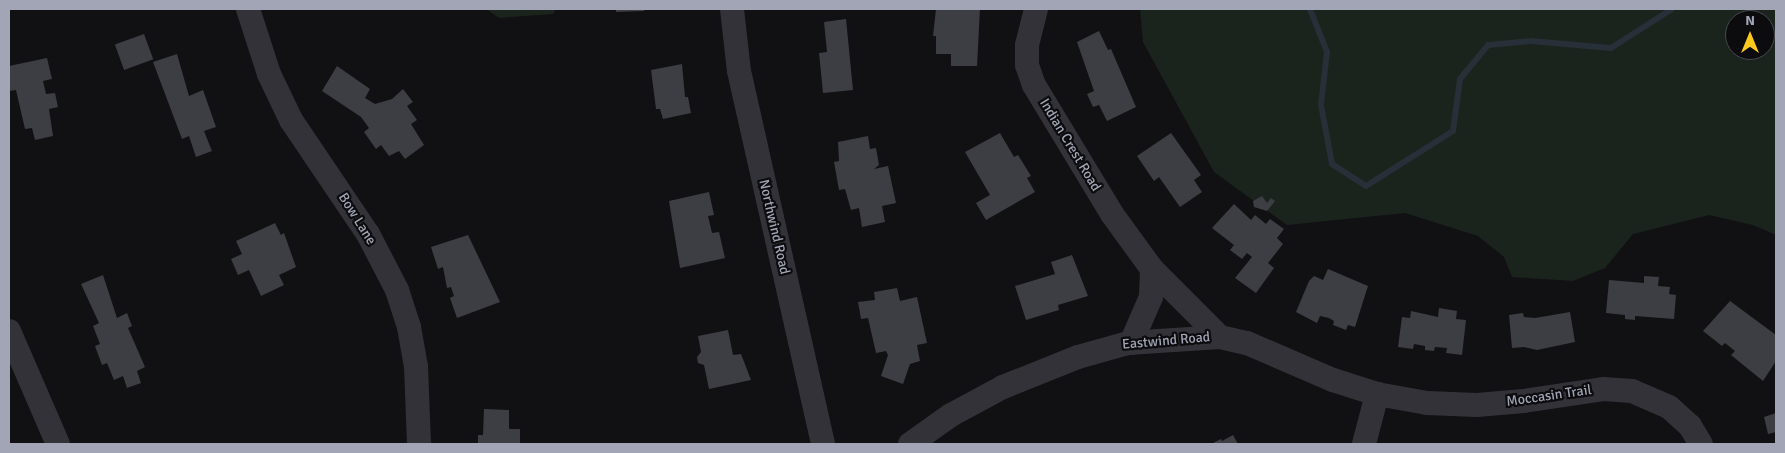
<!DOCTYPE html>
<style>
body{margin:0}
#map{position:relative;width:1785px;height:453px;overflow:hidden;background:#111113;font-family:Signika,sans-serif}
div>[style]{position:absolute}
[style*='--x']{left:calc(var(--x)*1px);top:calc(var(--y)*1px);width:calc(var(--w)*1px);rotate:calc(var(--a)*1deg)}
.green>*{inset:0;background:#1b231d}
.stream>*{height:6px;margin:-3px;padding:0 3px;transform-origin:3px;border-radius:3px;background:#272f38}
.building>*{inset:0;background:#3d3e43;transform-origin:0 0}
.street>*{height:24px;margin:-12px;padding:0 12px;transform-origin:12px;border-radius:12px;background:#323238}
span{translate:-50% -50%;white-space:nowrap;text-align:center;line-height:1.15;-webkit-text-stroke:4.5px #0c0c0e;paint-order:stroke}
.street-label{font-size:14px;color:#a1a5b5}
.frame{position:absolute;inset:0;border:10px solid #a1a5b5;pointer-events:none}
.north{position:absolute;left:1725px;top:10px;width:50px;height:50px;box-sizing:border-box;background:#0c0c0e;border:1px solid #484951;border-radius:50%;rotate:0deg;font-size:14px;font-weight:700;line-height:20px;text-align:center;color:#a1a5b5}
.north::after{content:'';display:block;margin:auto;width:18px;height:22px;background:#ffc81d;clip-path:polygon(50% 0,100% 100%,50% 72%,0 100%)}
</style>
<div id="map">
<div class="green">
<div style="clip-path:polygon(486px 9px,556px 9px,553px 14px,499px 18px)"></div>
<div style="clip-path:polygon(evenodd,1140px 9px,1776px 9px,1776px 235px,1753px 225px,1709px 215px,1633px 234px,1605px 268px,1573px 281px,1512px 277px,1504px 257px,1478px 236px,1405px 213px,1287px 225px,1214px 172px,1143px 42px,1140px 9px,1735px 20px,1765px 20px,1765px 50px,1735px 50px,1735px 20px)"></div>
</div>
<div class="stream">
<div style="--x:1310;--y:9;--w:46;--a:68.4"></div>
<div style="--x:1327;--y:52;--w:53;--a:96.5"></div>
<div style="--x:1321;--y:105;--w:60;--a:79.4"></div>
<div style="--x:1332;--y:164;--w:40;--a:32.9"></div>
<div style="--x:1366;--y:186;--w:103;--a:-32.3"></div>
<div style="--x:1453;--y:131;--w:52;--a:-82.3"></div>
<div style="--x:1460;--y:79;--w:44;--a:-50.5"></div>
<div style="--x:1488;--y:45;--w:43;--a:-5.3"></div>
<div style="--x:1531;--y:41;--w:80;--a:5"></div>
<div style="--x:1611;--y:48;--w:72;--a:-32.6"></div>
</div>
<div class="building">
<div style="clip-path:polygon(616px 9px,644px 9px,644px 11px,616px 12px)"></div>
<div style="clip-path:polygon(936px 9px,980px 9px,977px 66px,951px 66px,951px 54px,936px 54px,936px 36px,933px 36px)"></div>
<div style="clip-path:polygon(846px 19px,853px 90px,823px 93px,819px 53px,827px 52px,824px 22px)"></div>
<div style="clip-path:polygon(1099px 31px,1108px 50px,1111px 49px,1136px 107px,1107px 121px,1099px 105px,1093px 107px,1087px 94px,1094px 91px,1077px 42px)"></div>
<div style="left:144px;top:34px;width:27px;height:31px;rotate:70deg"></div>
<div style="clip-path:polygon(177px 54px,189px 96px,203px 90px,216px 127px,204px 131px,212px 151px,196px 157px,189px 136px,182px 139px,153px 62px)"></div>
<div style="clip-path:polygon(47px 58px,52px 79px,43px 81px,46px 94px,55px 93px,58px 107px,49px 109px,53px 136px,35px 140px,32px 128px,25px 129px,16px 90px,9px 91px,9px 66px)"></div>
<div style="clip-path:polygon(682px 64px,685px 97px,688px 97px,691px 113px,663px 119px,660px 109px,656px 109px,651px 70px)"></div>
<div style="clip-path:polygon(337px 66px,370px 89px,365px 98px,375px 104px,392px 99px,403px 89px,413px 102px,407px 106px,417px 120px,411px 124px,424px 145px,405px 159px,399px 151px,389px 156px,381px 145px,376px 149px,364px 132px,369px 128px,361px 117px,322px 91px)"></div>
<div style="clip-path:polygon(1000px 133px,1014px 157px,1018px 155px,1031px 176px,1027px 178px,1035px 192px,986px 220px,976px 203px,990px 195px,965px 152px)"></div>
<div style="clip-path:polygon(1171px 133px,1201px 175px,1194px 180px,1202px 192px,1180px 207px,1159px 177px,1154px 181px,1137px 156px)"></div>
<div style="clip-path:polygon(868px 136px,870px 149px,876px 148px,879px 165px,874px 169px,888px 166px,896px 203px,882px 206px,885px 222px,862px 227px,859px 208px,851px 210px,845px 189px,839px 190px,834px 162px,839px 161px,838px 142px)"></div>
<div style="clip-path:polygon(709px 192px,714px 215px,708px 216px,712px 233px,719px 232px,725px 258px,680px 268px,669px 201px)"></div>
<div style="clip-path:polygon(1262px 196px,1267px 203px,1271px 198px,1275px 201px,1267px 211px,1254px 207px,1253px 201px)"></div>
<div style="clip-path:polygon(1234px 204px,1251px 220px,1255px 215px,1266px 224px,1270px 219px,1284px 229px,1277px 238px,1283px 244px,1268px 263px,1274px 268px,1256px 293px,1235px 278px,1252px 257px,1247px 253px,1242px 259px,1230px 250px,1234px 245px,1212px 228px)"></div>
<div style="clip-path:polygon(275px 223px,281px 235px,284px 233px,296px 267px,279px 275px,284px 285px,261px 296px,249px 270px,238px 275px,231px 259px,242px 254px,236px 241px)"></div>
<div style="clip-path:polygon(468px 235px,500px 302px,457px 318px,450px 298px,454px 296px,451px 287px,447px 288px,443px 267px,438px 269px,431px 247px)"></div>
<div style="clip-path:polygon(1072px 255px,1088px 296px,1058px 305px,1059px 310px,1026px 320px,1015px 286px,1055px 274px,1051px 262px)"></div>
<div style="clip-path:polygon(1328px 269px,1368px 286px,1355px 327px,1348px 325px,1346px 330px,1333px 325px,1334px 321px,1329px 318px,1320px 316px,1317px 323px,1296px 312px,1309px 281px,1314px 276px,1323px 280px)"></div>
<div style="clip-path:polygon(103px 275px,117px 318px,127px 313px,132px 326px,128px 328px,145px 367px,137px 371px,141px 383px,127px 388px,123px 376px,114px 380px,107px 363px,102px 365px,95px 346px,100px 344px,93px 326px,99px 323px,81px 284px)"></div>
<div style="clip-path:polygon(1644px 276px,1659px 277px,1658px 286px,1670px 287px,1669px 294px,1676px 295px,1674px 319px,1635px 316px,1635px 320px,1625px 319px,1625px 315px,1606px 313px,1609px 280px,1644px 283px)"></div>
<div style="clip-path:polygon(897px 288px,900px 301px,917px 297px,927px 343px,917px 345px,920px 361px,910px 364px,903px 384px,881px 376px,888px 355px,886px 351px,876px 353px,868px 318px,861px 319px,858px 302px,875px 300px,874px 292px)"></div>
<div style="clip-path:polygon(1730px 301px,1776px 335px,1776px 361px,1763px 381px,1731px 355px,1735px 351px,1725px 343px,1722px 346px,1703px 331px)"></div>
<div style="clip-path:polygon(1439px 308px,1457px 311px,1456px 319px,1466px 320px,1462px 355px,1446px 353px,1447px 348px,1435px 347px,1434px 351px,1425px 350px,1425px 346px,1414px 344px,1413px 349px,1398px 347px,1402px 317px,1410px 318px,1411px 311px,1438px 317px)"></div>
<div style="clip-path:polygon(1570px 312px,1575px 342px,1537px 350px,1524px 347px,1512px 348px,1509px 315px,1523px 313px,1524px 317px,1535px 318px)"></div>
<div style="clip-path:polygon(728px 330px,733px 355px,741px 354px,751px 380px,709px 389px,704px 365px,698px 363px,697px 357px,701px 352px,698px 336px)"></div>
<div style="clip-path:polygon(484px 409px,509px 410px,509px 429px,520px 429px,520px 444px,478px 444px,478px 435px,483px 435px)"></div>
<div style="clip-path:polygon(1776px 413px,1776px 432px,1768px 434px,1764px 417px)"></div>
<div style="clip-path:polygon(1233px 435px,1238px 444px,1211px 444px,1221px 439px,1222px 441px)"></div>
</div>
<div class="street">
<div style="--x:248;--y:9;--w:68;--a:72.1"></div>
<div style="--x:269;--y:74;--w:51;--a:64.4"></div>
<div style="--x:291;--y:120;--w:138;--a:56"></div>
<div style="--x:368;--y:234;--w:63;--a:62.6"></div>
<div style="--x:397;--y:290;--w:39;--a:72"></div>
<div style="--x:409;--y:327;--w:40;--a:80"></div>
<div style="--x:416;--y:366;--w:78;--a:87.8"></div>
<div style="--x:732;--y:9;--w:62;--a:83.6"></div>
<div style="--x:739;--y:71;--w:382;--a:77.3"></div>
<div style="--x:1036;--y:9;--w:37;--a:104"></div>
<div style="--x:1027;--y:45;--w:20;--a:90"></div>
<div style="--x:1027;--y:65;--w:21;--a:71"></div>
<div style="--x:1034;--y:85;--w:151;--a:58.8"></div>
<div style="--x:1112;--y:214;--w:68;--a:54"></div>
<div style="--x:1152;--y:269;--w:96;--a:45"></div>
<div style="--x:9;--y:331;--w:123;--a:66.6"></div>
<div style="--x:1131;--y:343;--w:50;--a:-66.5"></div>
<div style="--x:1151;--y:297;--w:28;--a:-88"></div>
<div style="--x:910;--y:444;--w:50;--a:-35.3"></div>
<div style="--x:951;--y:415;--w:59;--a:-28.3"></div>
<div style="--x:1003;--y:387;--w:81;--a:-21.8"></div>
<div style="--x:1078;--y:357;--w:52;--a:-15.6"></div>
<div style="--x:1128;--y:343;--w:92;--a:-3.7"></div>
<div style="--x:1220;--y:337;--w:28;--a:13"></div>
<div style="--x:1247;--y:343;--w:94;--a:23.3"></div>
<div style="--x:1333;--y:380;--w:46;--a:17.7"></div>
<div style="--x:1377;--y:394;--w:51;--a:10.2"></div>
<div style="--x:1427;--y:403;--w:50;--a:2.3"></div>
<div style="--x:1477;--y:405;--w:47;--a:-4.9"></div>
<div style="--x:1524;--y:401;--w:80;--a:-8.6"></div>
<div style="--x:1603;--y:389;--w:29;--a:4"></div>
<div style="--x:1632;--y:391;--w:40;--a:23.4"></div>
<div style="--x:1669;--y:407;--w:28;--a:42"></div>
<div style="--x:1690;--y:426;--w:21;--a:59"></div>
<div style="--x:1364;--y:444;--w:52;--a:-75.4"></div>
</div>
<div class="street-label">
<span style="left:1070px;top:145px;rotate:59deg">Indian Crest Road</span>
<span style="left:357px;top:219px;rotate:58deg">Bow Lane</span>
<span style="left:774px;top:227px;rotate:77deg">Northwind Road</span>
<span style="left:1166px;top:341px;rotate:-5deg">Eastwind Road</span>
<span style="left:1549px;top:396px;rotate:-8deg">Moccasin Trail</span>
</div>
<div class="frame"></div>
<div class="north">N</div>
</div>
